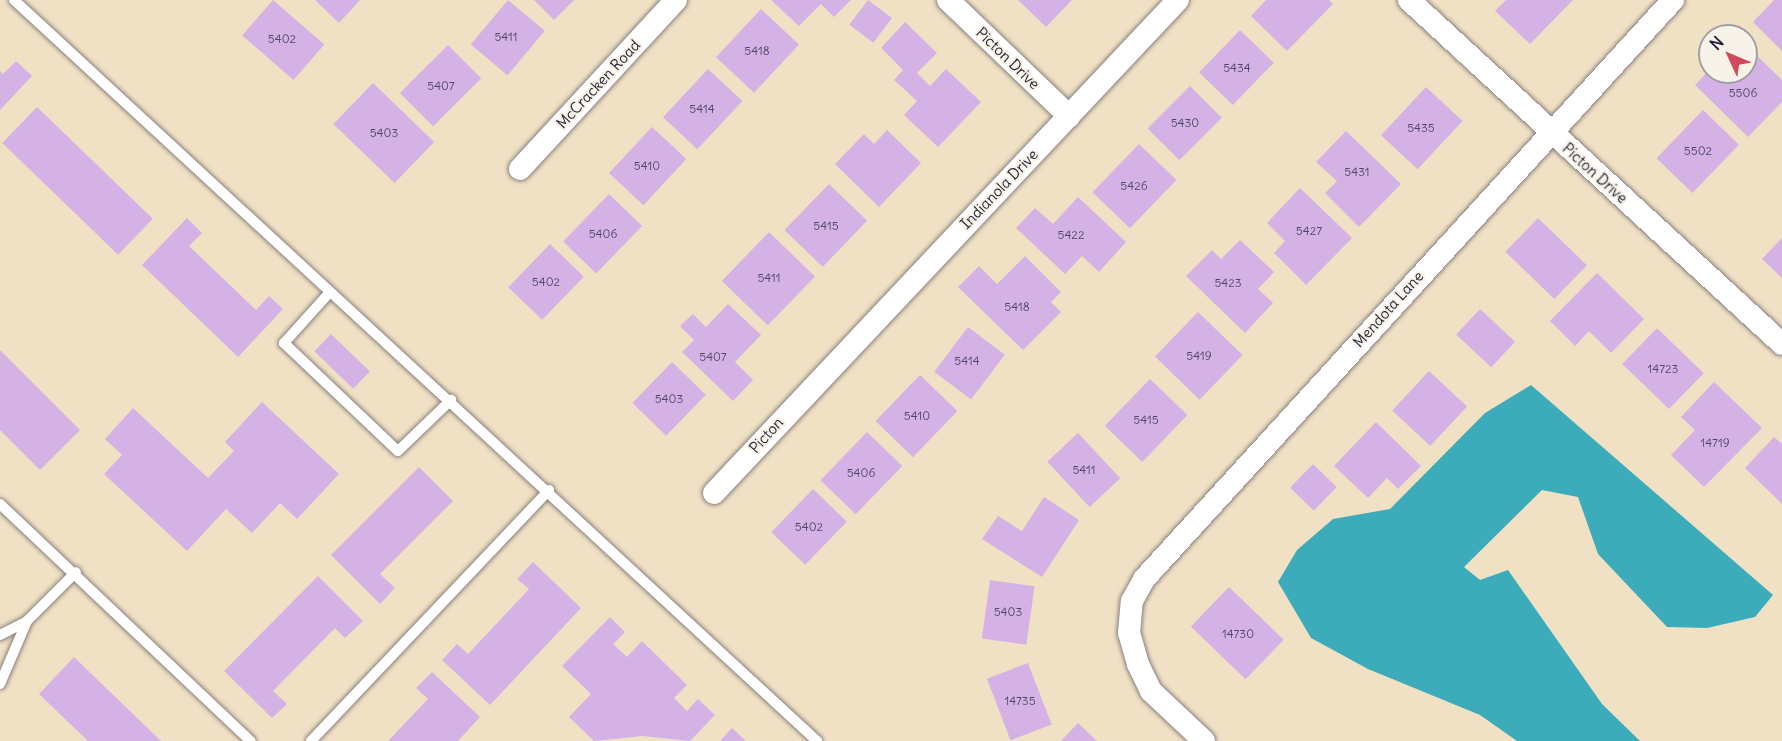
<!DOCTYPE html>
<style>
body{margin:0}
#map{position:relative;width:1782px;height:741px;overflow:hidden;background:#f1e1c4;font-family:Delius,sans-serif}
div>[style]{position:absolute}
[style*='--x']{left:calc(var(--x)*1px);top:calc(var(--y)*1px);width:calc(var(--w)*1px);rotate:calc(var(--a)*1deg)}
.water>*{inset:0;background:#3dacba}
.building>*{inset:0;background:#d4b2e5;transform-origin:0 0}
.roads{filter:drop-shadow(0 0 2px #8a8280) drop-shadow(0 0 2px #8a8280)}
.service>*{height:10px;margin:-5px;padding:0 5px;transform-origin:5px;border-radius:5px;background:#fff}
.minor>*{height:22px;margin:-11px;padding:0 11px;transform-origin:11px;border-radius:11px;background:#fff}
span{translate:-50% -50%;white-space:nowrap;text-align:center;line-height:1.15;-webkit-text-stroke:4.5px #f7f3e8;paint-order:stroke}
.number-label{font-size:12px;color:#4e4666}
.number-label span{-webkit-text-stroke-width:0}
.street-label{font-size:15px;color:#22223b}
.north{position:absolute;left:1698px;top:24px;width:60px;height:60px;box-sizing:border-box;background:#f7f3e8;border:2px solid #a29fa3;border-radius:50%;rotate:314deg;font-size:16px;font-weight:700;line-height:24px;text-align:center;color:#22223b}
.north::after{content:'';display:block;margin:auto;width:21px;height:27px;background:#d1495b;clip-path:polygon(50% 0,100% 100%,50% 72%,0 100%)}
</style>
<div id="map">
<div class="water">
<div style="clip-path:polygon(1531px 385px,1773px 595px,1755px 617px,1707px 628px,1667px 627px,1598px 554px,1578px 497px,1542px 490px,1464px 567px,1480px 580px,1508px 570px,1602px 704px,1640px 741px,1517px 741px,1480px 715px,1368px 669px,1311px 638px,1278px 582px,1297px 550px,1333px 519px,1390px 509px,1485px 413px)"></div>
</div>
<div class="building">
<div style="left:273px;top:0;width:68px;height:47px;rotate:41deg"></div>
<div style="clip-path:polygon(315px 0,360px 0,339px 23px)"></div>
<div style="left:508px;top:0;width:48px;height:58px;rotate:40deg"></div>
<div style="clip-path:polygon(534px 0,574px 0,554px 20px)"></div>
<div style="clip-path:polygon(771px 0,851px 0,834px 17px,821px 4px,799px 26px)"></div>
<div style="left:868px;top:0;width:30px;height:31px;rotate:37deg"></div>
<div style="clip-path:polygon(1018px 0,1072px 0,1046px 27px)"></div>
<div style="clip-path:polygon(1266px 0,1329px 0,1333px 4px,1287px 51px,1251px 16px)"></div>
<div style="clip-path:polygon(1506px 0,1573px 0,1530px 44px,1495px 11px)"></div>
<div style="clip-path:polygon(1774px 0,1782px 0,1782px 51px,1753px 22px)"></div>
<div style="left:761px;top:9px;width:52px;height:66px;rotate:43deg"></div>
<div style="clip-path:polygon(905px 22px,937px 53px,917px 73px,930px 86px,946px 69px,981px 102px,938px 147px,904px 115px,917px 101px,894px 80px,903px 70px,881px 48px)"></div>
<div style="left:1240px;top:30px;width:47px;height:59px;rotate:44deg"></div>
<div style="left:448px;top:45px;width:47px;height:68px;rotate:45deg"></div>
<div style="clip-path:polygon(1748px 47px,1782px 80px,1782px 102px,1748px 137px,1695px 85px,1710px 69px,1746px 72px)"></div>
<div style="clip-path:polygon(16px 61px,32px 76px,0 110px,0 71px,3px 74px)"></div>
<div style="left:708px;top:69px;width:47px;height:66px;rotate:43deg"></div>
<div style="left:373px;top:83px;width:85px;height:57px;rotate:44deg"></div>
<div style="left:1190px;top:86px;width:45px;height:60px;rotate:45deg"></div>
<div style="left:1426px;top:87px;width:50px;height:66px;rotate:43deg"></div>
<div style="left:37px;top:107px;width:161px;height:50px;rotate:44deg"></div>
<div style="left:1703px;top:110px;width:50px;height:67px;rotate:44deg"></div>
<div style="left:652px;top:127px;width:47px;height:63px;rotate:43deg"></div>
<div style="clip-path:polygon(887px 130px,921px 163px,879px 207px,835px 164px,864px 134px,874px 144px)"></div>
<div style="clip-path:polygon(1346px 131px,1401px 184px,1359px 227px,1325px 193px,1337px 181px,1316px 162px)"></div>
<div style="left:1139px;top:144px;width:52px;height:67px;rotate:44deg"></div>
<div style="left:829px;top:184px;width:53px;height:64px;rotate:44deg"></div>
<div style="clip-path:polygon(1300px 188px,1352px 238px,1306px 285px,1274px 253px,1285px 241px,1267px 223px)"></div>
<div style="left:609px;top:194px;width:46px;height:66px;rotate:44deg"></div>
<div style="clip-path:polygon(1078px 197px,1126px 242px,1099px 272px,1082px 256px,1065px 274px,1016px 228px,1035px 208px,1053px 224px)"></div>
<div style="clip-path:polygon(187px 218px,202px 233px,189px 246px,256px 310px,269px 296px,283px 309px,238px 357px,142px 265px)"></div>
<div style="left:1538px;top:218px;width:68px;height:47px;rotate:44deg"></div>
<div style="left:769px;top:232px;width:64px;height:68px;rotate:44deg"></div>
<div style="clip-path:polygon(1782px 238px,1782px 278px,1762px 259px)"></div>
<div style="clip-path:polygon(1240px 240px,1274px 272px,1258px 289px,1273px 303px,1245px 333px,1186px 276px,1212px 250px,1221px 259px)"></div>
<div style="left:550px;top:244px;width:47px;height:60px;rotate:44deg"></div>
<div style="clip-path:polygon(1025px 256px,1061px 292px,1051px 302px,1061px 312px,1023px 350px,958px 287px,979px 266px,997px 284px)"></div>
<div style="clip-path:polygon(1597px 273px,1644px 319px,1611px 353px,1589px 331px,1575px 346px,1550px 321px)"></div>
<div style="clip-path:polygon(728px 304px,761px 335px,735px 362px,753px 380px,733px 401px,682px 352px,694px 340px,680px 326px,693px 314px,706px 327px)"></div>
<div style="left:1480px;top:309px;width:48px;height:35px;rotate:43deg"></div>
<div style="left:1198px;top:312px;width:62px;height:62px;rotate:44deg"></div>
<div style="left:968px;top:327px;width:46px;height:56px;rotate:37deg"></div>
<div style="left:1657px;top:328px;width:65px;height:50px;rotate:44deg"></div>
<div style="left:331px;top:334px;width:54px;height:24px;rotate:44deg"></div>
<div style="clip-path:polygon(0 350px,80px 430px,40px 470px,0 430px)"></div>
<div style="left:672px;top:362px;width:47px;height:57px;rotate:44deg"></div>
<div style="left:1429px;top:371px;width:52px;height:54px;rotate:43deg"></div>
<div style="left:920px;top:375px;width:52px;height:64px;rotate:44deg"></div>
<div style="left:1150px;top:379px;width:52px;height:65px;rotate:44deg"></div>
<div style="clip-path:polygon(1714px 382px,1762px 428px,1704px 487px,1671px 455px,1695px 430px,1681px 417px)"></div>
<div style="clip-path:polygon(262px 402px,339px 474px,297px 519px,280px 503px,252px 533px,226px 509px,187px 551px,104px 474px,122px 455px,105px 439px,133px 408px,208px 478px,234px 451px,225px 442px)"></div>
<div style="clip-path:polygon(1376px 422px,1421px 466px,1398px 489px,1387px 478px,1368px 498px,1334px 466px)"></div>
<div style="left:867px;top:432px;width:49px;height:67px;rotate:44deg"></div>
<div style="left:1078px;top:433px;width:62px;height:42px;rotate:47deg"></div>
<div style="clip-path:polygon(1774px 437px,1782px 444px,1782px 504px,1745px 468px)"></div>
<div style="left:1313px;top:464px;width:33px;height:33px;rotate:44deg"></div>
<div style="clip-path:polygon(419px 467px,453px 501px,380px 574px,395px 588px,380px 604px,331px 555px)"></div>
<div style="left:813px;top:489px;width:47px;height:60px;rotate:44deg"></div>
<div style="clip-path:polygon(1044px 497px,1079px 520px,1042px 577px,982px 539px,998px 516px,1022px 531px)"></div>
<div style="clip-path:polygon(533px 562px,581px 608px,490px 705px,442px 660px,457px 644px,468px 654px,529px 589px,517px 579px)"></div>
<div style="clip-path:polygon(318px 576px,363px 621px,345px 638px,335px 628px,273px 691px,287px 704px,272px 718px,224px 671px)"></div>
<div style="left:990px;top:580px;width:45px;height:59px;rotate:8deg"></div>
<div style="left:1229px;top:587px;width:76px;height:55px;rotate:44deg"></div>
<div style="clip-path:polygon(610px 617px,625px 632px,613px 644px,627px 657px,642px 641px,687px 685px,674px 698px,687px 711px,698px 699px,715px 715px,690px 741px,642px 736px,594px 741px,569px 717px,591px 694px,562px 666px)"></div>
<div style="clip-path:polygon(74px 657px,161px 741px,88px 741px,39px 694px)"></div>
<div style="left:1028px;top:663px;width:66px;height:44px;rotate:69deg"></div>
<div style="clip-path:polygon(432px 672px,480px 717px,458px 741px,388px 741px,428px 699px,416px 688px)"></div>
<div style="clip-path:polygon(1078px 723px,1097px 741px,1061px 741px)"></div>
<div style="clip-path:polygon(732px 728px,746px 741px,720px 741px)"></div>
</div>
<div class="roads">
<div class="service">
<div style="--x:14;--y:0;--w:1093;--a:42.7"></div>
<div style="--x:330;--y:292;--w:69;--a:132"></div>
<div style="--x:284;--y:343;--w:157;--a:43.5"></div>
<div style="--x:398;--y:451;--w:74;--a:-43.9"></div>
<div style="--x:0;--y:504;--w:345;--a:43.4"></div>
<div style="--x:0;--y:635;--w:30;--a:-27"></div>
<div style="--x:27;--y:621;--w:69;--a:-45"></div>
<div style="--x:0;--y:684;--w:69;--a:-66.8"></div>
<div style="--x:311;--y:741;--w:346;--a:-46.5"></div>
</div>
<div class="minor">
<div style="--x:948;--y:0;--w:168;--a:43.8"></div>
<div style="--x:1409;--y:0;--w:507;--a:42.68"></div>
<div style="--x:520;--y:169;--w:230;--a:-47.3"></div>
<div style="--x:714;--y:493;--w:677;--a:-46.74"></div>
<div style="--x:1204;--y:741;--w:73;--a:-136.7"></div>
<div style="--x:1151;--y:691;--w:30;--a:-116"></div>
<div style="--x:1138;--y:664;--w:32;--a:-106"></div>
<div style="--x:1129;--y:633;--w:32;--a:-85"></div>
<div style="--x:1132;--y:601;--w:26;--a:-61"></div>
<div style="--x:1145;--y:578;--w:783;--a:-47.59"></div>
</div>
</div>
<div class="number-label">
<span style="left:506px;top:37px">5411</span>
<span style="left:282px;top:39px">5402</span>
<span style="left:757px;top:51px">5418</span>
<span style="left:1237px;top:68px">5434</span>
<span style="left:441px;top:86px">5407</span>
<span style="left:1743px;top:93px">5506</span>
<span style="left:702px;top:109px">5414</span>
<span style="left:1185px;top:123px">5430</span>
<span style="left:1421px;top:128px">5435</span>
<span style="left:384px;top:133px">5403</span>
<span style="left:1698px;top:151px">5502</span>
<span style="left:647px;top:166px">5410</span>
<span style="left:1357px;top:172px">5431</span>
<span style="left:1134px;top:186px">5426</span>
<span style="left:826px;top:226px">5415</span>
<span style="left:1309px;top:231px">5427</span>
<span style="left:603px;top:234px">5406</span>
<span style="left:1071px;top:235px">5422</span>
<span style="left:769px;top:278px">5411</span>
<span style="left:546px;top:282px">5402</span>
<span style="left:1228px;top:283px">5423</span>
<span style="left:1017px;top:307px">5418</span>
<span style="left:1199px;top:356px">5419</span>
<span style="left:713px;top:357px">5407</span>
<span style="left:967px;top:361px">5414</span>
<span style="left:1663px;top:369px">14723</span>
<span style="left:669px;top:399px">5403</span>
<span style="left:917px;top:416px">5410</span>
<span style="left:1146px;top:420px">5415</span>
<span style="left:1715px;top:443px">14719</span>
<span style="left:1084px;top:470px">5411</span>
<span style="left:861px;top:473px">5406</span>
<span style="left:809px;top:527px">5402</span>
<span style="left:1008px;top:612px">5403</span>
<span style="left:1238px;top:634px">14730</span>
<span style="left:1020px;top:701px">14735</span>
</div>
<div class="street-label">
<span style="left:1008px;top:58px;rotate:44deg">Picton Drive</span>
<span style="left:598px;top:84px;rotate:-47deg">McCracken Road</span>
<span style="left:1595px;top:173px;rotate:42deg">Picton Drive</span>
<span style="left:999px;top:189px;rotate:-46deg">Indianola Drive</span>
<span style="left:1388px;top:309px;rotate:-48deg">Mendota Lane</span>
<span style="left:766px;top:435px;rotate:-48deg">Picton</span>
</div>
<div class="north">N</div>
</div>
